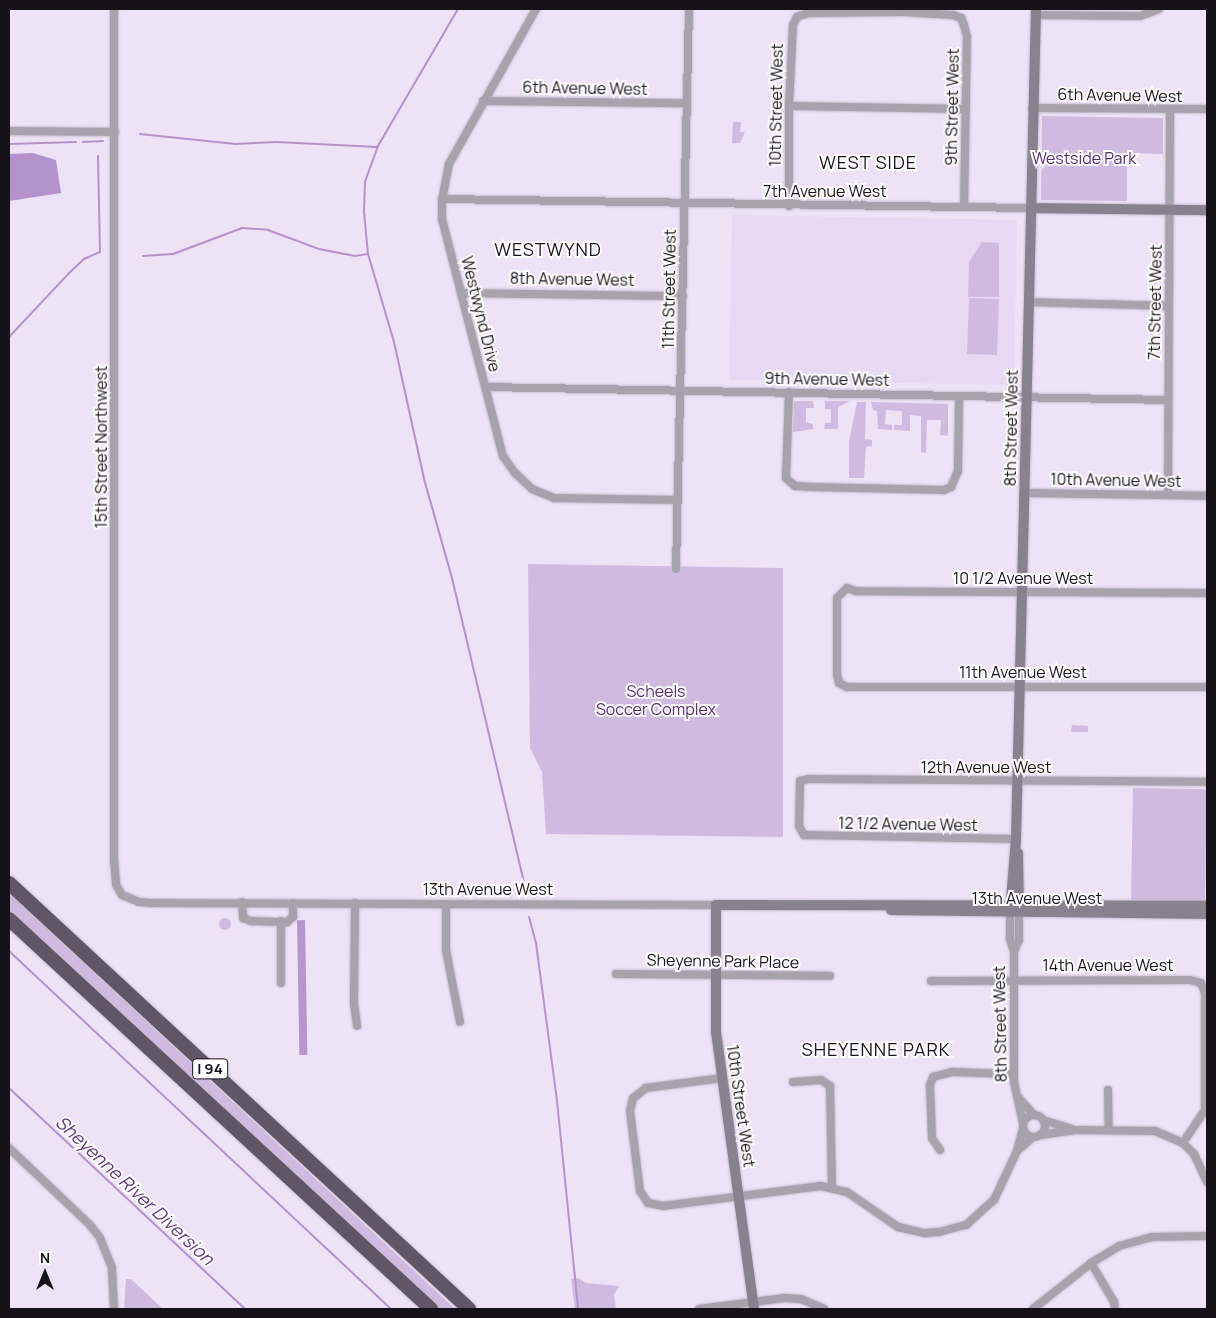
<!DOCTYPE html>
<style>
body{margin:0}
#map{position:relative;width:1216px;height:1318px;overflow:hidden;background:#ede2f6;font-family:Manrope,sans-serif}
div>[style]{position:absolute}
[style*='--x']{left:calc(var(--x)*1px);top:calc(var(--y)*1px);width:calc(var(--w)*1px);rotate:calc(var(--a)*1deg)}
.built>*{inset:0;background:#e7d8f3;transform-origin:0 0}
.green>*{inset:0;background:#cfbbe0;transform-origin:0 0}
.round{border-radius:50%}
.forest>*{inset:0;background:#b796ce;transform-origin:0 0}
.water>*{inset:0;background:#b493cb}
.stream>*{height:2px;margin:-1px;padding:0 1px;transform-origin:1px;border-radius:1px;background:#b493cb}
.roads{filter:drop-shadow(0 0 1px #c6bdce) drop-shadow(0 0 1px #c6bdce)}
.street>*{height:8px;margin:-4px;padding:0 4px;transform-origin:4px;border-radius:4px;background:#a7a2ab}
.street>.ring{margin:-4px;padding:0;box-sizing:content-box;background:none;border:8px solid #a7a2ab;border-radius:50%}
.secondary>*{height:10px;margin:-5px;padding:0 5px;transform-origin:5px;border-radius:5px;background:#88818e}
.highway>*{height:14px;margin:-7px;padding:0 7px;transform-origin:7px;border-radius:7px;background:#605667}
span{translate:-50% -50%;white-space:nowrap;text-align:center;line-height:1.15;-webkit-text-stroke:4px #fff;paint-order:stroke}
.shield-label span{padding:1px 4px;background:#fff;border:1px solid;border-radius:4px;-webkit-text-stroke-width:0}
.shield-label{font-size:15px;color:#161219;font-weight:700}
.street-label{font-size:16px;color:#161219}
.park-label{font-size:16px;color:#582e72}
.neighbourhood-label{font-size:18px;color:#161219;letter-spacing:1px}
.water-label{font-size:18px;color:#63397e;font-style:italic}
.frame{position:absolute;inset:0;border:10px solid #161219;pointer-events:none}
.north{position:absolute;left:20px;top:1248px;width:50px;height:50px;-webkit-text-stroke:4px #fff;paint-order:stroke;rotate:0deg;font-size:14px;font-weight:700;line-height:20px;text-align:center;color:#161219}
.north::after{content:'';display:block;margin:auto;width:18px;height:22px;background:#161219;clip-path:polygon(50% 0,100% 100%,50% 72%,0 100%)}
</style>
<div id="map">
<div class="built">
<div style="left:732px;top:215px;width:285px;height:165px;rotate:1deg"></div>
</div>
<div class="green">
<div style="clip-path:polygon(1042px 116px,1163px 118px,1163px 154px,1127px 153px,1127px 201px,1041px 200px)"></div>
<div style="clip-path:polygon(733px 122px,741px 122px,740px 132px,745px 132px,740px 143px,732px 143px)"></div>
<div style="clip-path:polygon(982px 242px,999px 243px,999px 297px,968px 297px,969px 262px)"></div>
<div style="left:969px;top:298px;width:30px;height:56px;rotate:2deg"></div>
<div style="clip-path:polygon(794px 401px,813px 401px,814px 408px,806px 408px,806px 422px,813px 424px,813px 429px,793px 432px)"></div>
<div style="clip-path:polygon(825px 401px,850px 401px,838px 407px,838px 429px,824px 429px,825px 423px,831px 423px,831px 409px,825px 409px)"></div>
<div style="clip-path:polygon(857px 402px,866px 402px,865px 439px,872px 440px,872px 446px,866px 447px,864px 478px,849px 478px,849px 441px)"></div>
<div style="clip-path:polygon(871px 402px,948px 404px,948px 436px,940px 435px,941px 420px,927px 420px,926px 453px,921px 452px,921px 416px,910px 415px,910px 431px,894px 430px,894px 425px,902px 425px,902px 411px,886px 410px,885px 424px,892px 425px,892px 430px,878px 429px,877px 411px,873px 410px)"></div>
<div style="clip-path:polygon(528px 564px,783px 568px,783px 837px,546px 834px,542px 772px,530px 748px)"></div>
<div style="clip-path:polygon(1072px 725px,1088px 726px,1088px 732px,1071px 732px)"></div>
<div style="left:1133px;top:788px;width:74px;height:113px;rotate:1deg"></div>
<div style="clip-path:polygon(9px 893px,455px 1309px,439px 1309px,25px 925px,9px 910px)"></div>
<div class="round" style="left:219px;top:918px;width:12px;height:12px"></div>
<div style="clip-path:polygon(578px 1278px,586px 1283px,619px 1286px,614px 1295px,616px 1309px,575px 1309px,571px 1279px)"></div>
<div style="clip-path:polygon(126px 1279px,131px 1279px,163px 1309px,124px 1309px)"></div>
</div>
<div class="forest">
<div style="left:305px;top:920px;width:135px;height:8px;rotate:89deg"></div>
</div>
<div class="water">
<div style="clip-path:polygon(33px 153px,56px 160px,61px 193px,9px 201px,9px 154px)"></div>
</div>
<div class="stream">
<div style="--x:458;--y:9;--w:159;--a:120.3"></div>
<div style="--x:378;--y:146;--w:38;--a:110"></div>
<div style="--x:365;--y:182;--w:30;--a:92"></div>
<div style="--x:364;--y:212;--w:42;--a:84.6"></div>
<div style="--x:368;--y:254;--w:92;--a:73.5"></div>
<div style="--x:394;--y:342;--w:140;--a:77.6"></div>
<div style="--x:424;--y:479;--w:103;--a:74.2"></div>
<div style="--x:452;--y:578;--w:313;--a:76.7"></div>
<div style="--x:140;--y:134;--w:96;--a:6"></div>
<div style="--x:235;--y:144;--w:42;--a:-2.7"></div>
<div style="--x:277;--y:142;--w:100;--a:2.9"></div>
<div style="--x:83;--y:142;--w:20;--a:-3"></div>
<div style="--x:9;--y:144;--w:67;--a:-1.7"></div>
<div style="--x:143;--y:256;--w:30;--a:-4"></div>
<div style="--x:173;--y:254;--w:74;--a:-20.6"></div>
<div style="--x:242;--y:228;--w:26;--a:4"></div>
<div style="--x:268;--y:230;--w:54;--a:20.4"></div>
<div style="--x:319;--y:249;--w:37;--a:11"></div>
<div style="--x:355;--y:256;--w:12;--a:-9"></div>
<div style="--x:9;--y:337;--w:88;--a:-46.8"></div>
<div style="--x:69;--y:273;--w:21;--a:-43"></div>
<div style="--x:84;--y:259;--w:17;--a:-24"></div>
<div style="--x:100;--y:252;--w:96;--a:-91.2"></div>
<div style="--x:529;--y:917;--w:27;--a:75"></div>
<div style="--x:536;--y:943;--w:159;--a:82.4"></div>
<div style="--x:557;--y:1101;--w:209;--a:84.2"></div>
<div style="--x:9;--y:951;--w:524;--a:43.14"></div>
<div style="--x:9;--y:1088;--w:323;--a:43.1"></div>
</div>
<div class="roads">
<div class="street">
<div style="--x:114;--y:9;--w:851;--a:90"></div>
<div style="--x:114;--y:860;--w:25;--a:85"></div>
<div style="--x:116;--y:885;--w:12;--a:59"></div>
<div style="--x:122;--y:895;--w:18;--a:22"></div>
<div style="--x:139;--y:902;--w:12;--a:5"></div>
<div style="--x:151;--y:903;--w:565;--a:0.2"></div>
<div style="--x:536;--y:9;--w:178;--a:119.3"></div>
<div style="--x:449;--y:164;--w:36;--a:101"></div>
<div style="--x:442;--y:199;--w:20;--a:90"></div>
<div style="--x:442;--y:219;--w:245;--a:75.6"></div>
<div style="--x:503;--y:456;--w:21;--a:55"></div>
<div style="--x:515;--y:473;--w:23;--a:43"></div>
<div style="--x:532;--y:489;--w:24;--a:22"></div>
<div style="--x:554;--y:498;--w:124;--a:0.9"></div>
<div style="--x:1036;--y:15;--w:104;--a:0.6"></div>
<div style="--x:1140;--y:16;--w:20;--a:-20"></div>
<div style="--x:483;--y:101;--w:203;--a:0.6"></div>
<div style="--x:789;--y:106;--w:177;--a:1"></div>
<div style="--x:1032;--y:108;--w:175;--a:0.3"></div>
<div style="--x:9;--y:131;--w:106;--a:0.5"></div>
<div style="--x:442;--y:199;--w:589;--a:0.88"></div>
<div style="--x:789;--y:206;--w:100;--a:-90"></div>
<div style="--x:789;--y:106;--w:81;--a:-87.2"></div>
<div style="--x:793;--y:25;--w:9;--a:-63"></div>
<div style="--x:797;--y:17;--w:12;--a:-20"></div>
<div style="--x:808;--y:13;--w:94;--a:-0.6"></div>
<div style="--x:902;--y:12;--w:51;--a:3.4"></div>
<div style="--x:953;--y:15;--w:9;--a:21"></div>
<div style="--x:961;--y:18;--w:8;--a:67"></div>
<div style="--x:964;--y:25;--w:12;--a:76"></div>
<div style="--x:967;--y:37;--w:170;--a:91"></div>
<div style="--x:462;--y:293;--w:221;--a:0.8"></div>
<div style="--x:1029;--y:302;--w:140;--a:1.6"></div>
<div style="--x:486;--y:387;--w:681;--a:1.09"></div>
<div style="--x:789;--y:392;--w:86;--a:92"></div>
<div style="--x:786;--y:478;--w:12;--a:42"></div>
<div style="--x:795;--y:486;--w:17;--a:3"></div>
<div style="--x:812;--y:487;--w:132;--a:1.3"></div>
<div style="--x:944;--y:490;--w:8;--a:-23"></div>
<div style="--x:951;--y:487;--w:17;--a:-66"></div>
<div style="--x:958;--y:471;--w:75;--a:-89.2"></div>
<div style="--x:1025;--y:493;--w:182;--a:0.9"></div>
<div style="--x:1168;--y:495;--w:386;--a:-89.7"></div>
<div style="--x:676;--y:569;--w:560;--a:-88.67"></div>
<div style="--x:1207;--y:593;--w:351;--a:-179.7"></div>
<div style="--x:856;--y:591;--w:9;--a:-162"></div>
<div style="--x:847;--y:588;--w:14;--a:135"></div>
<div style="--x:837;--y:598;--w:76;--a:90"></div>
<div style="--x:837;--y:674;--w:9;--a:77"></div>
<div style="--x:839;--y:683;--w:9;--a:27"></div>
<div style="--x:847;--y:687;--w:360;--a:0"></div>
<div style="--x:1016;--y:839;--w:212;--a:-178.9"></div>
<div style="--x:804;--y:835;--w:10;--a:-119"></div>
<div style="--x:799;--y:826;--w:45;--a:-88.7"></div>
<div style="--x:800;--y:781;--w:8;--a:-14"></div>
<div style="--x:808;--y:779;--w:399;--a:0.4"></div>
<div style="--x:242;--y:902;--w:16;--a:86"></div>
<div style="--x:243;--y:918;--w:9;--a:21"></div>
<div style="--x:251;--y:921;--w:36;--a:2"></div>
<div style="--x:287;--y:922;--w:8;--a:-40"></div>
<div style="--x:293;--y:917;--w:14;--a:-90"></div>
<div style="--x:355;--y:903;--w:101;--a:90.6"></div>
<div style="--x:354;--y:1004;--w:22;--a:82"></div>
<div style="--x:446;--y:904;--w:46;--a:90"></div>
<div style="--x:446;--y:950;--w:73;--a:79"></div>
<div style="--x:1010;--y:912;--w:27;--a:90"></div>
<div style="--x:1010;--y:939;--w:13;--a:72"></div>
<div style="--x:1014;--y:951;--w:131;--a:90"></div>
<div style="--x:1014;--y:1082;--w:42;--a:77.6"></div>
<div style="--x:1014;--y:951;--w:12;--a:-66"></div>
<div style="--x:1019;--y:940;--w:27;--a:-90"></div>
<div style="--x:616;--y:974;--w:214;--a:0.5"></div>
<div style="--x:931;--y:981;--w:259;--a:-0.2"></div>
<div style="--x:1190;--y:980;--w:11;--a:15"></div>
<div style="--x:1201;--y:983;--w:11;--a:68"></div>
<div style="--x:1205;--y:993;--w:117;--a:90"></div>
<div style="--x:1205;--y:1110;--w:40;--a:124"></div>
<div style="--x:281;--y:983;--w:62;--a:-90"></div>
<div style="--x:722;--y:1078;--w:77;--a:172.5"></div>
<div style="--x:646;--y:1088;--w:16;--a:142"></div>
<div style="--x:633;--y:1098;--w:13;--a:103"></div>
<div style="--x:630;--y:1111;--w:81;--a:82.9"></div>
<div style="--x:640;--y:1191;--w:14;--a:56"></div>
<div style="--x:648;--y:1203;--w:15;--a:11"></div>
<div style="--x:663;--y:1206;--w:159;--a:-7.2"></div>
<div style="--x:821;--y:1186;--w:27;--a:13"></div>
<div style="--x:847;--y:1192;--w:62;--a:34.5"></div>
<div style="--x:898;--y:1227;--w:28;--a:13"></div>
<div style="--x:925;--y:1233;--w:14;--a:-4"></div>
<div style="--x:939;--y:1232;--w:28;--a:-15"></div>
<div style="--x:966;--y:1225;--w:38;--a:-42"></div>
<div style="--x:994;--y:1200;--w:54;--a:-64.9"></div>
<div style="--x:1017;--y:1151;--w:24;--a:-75"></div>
<div style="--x:793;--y:1082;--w:28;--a:-4"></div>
<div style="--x:821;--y:1080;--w:11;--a:34"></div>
<div style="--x:830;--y:1086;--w:101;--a:88.9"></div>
<div style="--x:1108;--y:1090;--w:39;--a:89"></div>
<div style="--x:1018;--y:1097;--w:24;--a:48"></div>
<div class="ring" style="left:1023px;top:1115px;width:14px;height:14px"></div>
<div style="--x:1043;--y:1120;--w:30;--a:17"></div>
<div style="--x:1040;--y:1135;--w:34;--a:-8"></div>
<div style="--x:1074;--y:1130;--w:81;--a:0.7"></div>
<div style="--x:1155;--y:1131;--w:30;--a:23"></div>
<div style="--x:1183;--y:1143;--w:16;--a:45"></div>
<div style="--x:1194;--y:1154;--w:31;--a:65"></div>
<div style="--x:9;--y:1148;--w:112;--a:43.5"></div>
<div style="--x:90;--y:1225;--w:16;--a:52"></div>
<div style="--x:100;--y:1238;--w:32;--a:68"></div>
<div style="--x:112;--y:1268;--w:41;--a:87.2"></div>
<div style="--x:940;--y:1150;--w:14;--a:-124"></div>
<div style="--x:932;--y:1138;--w:53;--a:-92.2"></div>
<div style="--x:930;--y:1085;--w:9;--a:-69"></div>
<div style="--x:933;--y:1077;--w:20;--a:-15"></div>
<div style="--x:952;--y:1072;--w:61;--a:1.9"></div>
<div style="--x:1017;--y:1151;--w:21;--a:-41"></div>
<div style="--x:1091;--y:1263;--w:45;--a:59.5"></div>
<div style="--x:1114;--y:1302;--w:7;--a:82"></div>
<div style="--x:699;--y:1309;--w:86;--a:-7.4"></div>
<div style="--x:784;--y:1298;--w:17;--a:3"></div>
<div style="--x:801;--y:1299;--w:25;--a:23"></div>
<div style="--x:1033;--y:1309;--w:74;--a:-38.4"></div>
<div style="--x:1091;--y:1263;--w:33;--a:-31"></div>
<div style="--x:1119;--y:1246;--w:34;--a:-15"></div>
<div style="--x:1152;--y:1237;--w:55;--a:-1"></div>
</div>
<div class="secondary">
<div style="--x:1031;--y:208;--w:176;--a:0.7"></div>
<div style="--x:1018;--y:853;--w:58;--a:89"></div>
<div style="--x:891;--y:910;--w:316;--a:0.7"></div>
<div style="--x:1010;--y:912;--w:73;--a:-85.3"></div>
<div style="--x:1016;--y:839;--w:830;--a:-88.62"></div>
<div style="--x:754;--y:1309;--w:280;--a:-97.8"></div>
<div style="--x:716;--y:1032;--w:127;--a:-90"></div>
<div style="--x:716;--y:905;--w:491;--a:0.1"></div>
</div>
<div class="highway">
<div style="--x:9;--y:883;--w:627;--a:42.8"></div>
<div style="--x:9;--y:919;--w:575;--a:42.74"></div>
</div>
</div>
<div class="shield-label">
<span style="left:210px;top:1069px">I 94</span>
</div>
<div class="street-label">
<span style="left:585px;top:88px;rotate:1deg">6th Avenue West</span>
<span style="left:1120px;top:95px;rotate:1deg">6th Avenue West</span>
<span style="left:776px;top:105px;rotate:-89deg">10th Street West</span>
<span style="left:952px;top:107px;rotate:-89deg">9th Street West</span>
<span style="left:825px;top:191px">7th Avenue West</span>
<span style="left:572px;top:279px;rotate:1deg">8th Avenue West</span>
<span style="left:669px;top:289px;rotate:-89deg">11th Street West</span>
<span style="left:1155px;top:302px;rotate:-89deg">7th Street West</span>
<span style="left:481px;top:314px;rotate:76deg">Westwynd Drive</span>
<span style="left:827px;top:379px;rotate:1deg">9th Avenue West</span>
<span style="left:1011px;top:428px;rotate:-89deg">8th Street West</span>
<span style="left:101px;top:447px;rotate:-90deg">15th Street Northwest</span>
<span style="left:1116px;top:480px;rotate:1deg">10th Avenue West</span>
<span style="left:1023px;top:578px">10 1/2 Avenue West</span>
<span style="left:1023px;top:672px">11th Avenue West</span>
<span style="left:986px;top:767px">12th Avenue West</span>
<span style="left:908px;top:824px;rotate:1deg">12 1/2 Avenue West</span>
<span style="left:488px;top:889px">13th Avenue West</span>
<span style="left:1037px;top:898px">13th Avenue West</span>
<span style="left:723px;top:961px;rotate:1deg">Sheyenne Park Place</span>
<span style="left:1108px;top:965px">14th Avenue West</span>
<span style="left:1000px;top:1024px;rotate:-91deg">8th Street West</span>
<span style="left:741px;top:1106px;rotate:82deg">10th Street West</span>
</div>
<div class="park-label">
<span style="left:1084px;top:158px">Westside Park</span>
<span style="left:656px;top:700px">Scheels<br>Soccer Complex</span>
</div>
<div class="neighbourhood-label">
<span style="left:868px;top:162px">WEST SIDE</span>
<span style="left:548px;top:249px">WESTWYND</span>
<span style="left:876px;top:1049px">SHEYENNE PARK</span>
</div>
<div class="water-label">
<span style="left:135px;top:1190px;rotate:43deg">Sheyenne River Diversion</span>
</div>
<div class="frame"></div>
<div class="north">N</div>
</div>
